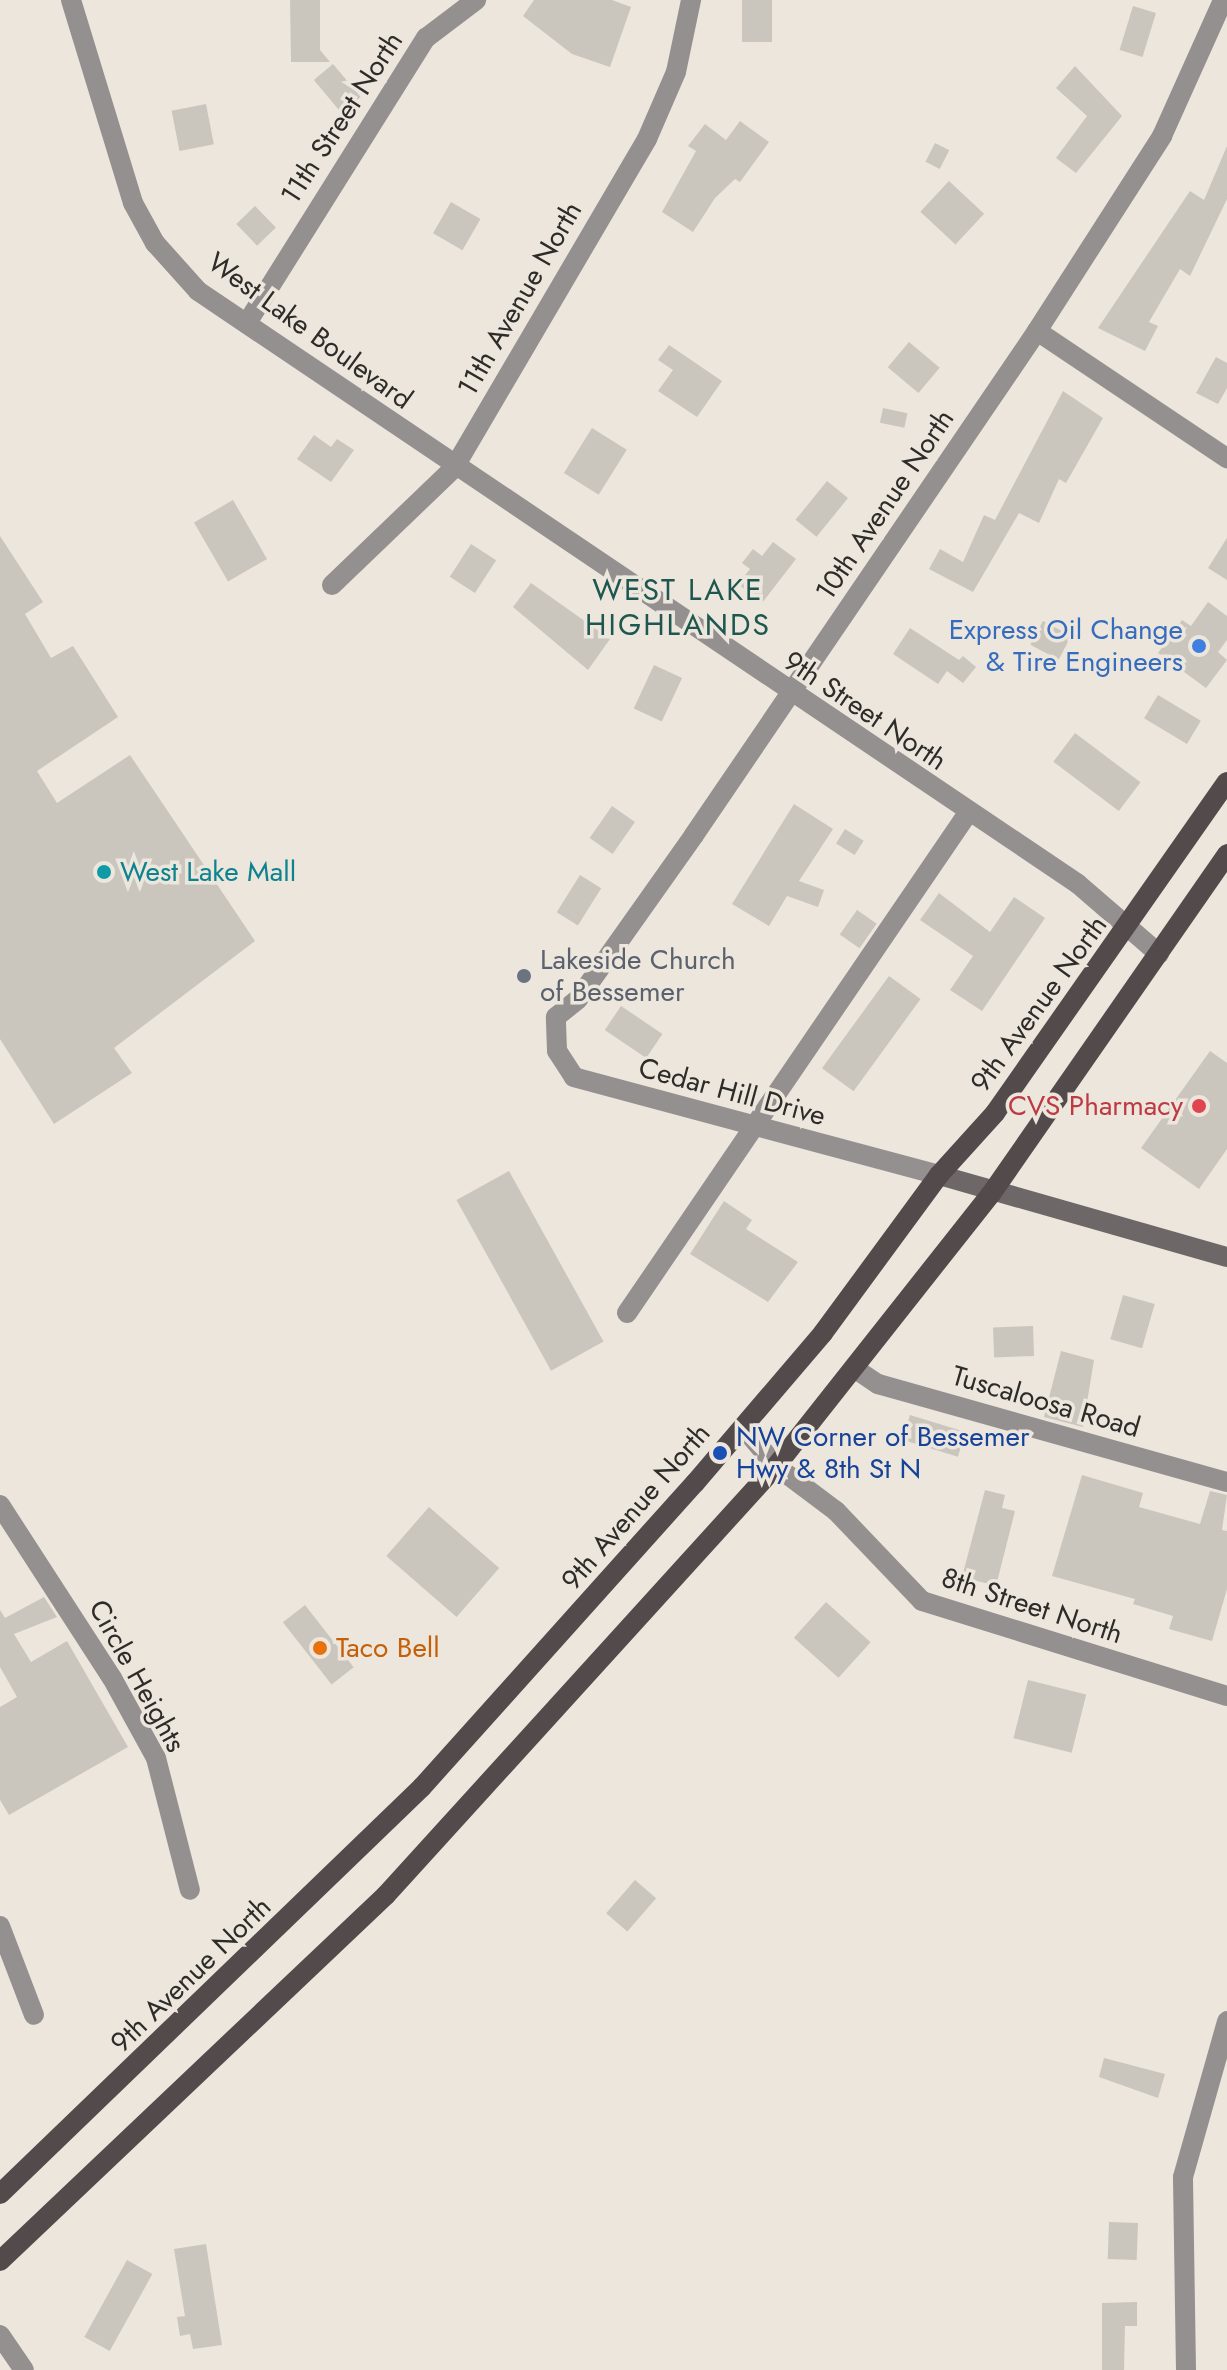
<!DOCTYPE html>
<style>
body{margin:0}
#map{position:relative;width:1227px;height:2370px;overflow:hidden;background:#ece6dd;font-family:Jost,sans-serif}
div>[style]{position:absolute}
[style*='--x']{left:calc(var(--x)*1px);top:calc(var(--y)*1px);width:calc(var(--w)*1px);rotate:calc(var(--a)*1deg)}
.building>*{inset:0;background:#cbc6bd;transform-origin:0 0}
.street>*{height:20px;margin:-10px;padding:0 10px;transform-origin:10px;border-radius:10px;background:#959090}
.secondary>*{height:20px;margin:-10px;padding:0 10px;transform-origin:10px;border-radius:10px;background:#6e6768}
.primary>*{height:20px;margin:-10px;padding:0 10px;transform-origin:10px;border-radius:10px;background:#534a4b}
.dots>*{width:22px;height:22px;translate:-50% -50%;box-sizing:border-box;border:4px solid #ece6dd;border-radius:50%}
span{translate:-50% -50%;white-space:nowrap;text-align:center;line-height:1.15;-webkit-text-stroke:7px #ece6dd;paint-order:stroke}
.street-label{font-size:28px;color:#2e2c28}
.shop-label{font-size:28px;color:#366cbe}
.right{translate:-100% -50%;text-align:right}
.culture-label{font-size:28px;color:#0d838f}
.left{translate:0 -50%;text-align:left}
.worship-label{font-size:28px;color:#5b616d}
.health-label{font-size:28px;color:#be3a42}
.transit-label{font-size:28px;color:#164399}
.food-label{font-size:28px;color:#c56008}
.neighbourhood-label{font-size:30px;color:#1e574f;letter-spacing:2px}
</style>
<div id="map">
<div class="building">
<div style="clip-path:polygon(290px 0,320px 0,320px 50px,330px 62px,291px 62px)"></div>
<div style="clip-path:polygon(534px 0,612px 0,631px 7px,610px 67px,572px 54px,523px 16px)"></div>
<div style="left:742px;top:0;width:30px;height:42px"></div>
<div style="left:1133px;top:6px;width:24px;height:46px;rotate:17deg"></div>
<div style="left:333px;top:64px;width:43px;height:25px;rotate:50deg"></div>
<div style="clip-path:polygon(1075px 66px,1122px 116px,1076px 173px,1056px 158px,1087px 116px,1056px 88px)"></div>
<div style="left:206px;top:104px;width:41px;height:35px;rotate:79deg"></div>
<div style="clip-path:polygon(740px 121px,769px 142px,740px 182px,735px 179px,715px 198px,693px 232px,662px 212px,696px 151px,688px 146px,705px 124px,726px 140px)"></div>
<div style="left:935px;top:143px;width:16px;height:21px;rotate:27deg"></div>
<div style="clip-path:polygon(1227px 146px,1227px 199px,1190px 276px,1180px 269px,1149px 322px,1158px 326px,1145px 351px,1098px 328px,1190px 191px,1204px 200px)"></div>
<div style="left:949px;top:181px;width:48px;height:42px;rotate:43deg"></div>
<div style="left:451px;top:202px;width:34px;height:36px;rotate:30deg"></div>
<div style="left:255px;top:206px;width:30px;height:26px;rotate:46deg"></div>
<div style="left:909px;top:342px;width:40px;height:33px;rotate:40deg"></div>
<div style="clip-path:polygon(669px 345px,722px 381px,697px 417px,658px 391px,673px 370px,658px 360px)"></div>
<div style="clip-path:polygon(1216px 357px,1227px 363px,1227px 388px,1218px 404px,1196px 393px)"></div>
<div style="clip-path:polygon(1063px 391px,1103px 418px,1066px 483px,1059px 479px,1039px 523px,1019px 513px,973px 592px,929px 569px,940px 549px,963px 562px,984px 515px,995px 520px)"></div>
<div style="left:883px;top:408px;width:25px;height:15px;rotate:12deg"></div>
<div style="left:592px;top:428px;width:41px;height:53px;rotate:32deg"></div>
<div style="clip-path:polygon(314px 435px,331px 447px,337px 439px,354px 450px,331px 482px,297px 459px)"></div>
<div style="left:827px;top:481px;width:27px;height:50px;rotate:39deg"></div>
<div style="left:233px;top:500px;width:68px;height:45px;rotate:60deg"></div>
<div style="clip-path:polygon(0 536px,43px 602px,25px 614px,51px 658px,73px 646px,118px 717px,37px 771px,57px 803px,130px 755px,255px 941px,114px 1048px,132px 1073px,54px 1124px,0 1039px)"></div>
<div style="clip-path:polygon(1227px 538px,1227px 580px,1208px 568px)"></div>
<div style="clip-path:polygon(773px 542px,796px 559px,762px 603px,738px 584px,750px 569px,742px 563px,753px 549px,762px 556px)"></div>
<div style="left:471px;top:544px;width:30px;height:39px;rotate:33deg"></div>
<div style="clip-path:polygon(531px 583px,610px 639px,588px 670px,513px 607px)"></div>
<div style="clip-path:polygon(1208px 602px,1227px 616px,1227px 640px,1218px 652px,1227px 660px,1206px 688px,1158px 653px,1182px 620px,1191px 626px)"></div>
<div style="left:1043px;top:621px;width:32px;height:27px;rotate:28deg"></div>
<div style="clip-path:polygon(910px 628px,959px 660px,963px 656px,976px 667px,963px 683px,947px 671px,938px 684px,893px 654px)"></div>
<div style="left:654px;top:665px;width:31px;height:48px;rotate:25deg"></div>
<div style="left:1158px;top:695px;width:50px;height:27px;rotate:31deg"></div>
<div style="left:1075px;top:733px;width:82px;height:36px;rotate:37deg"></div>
<div style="clip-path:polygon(794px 804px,833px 829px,799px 881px,824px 890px,818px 907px,787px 896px,769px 926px,732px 904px)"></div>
<div style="left:612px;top:806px;width:28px;height:39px;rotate:35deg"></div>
<div style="left:845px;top:829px;width:22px;height:17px;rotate:32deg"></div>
<div style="left:580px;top:875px;width:25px;height:44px;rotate:32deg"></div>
<div style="clip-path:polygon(939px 893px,990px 932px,1014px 897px,1045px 918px,982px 1011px,950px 990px,973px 956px,920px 920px)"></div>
<div style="left:857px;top:910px;width:24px;height:30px;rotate:35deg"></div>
<div style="left:889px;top:976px;width:39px;height:114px;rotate:36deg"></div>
<div style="left:621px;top:1006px;width:50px;height:29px;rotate:34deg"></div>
<div style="clip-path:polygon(1210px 1051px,1227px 1063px,1227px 1149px,1199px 1189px,1141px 1148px)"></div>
<div style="left:509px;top:1171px;width:195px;height:60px;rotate:61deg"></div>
<div style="clip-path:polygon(724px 1201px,752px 1220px,746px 1229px,798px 1262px,768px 1302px,690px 1254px)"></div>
<div style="left:1123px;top:1295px;width:33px;height:46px;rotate:16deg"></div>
<div style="left:1033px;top:1326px;width:30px;height:40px;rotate:88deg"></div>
<div style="clip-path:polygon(1061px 1351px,1094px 1360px,1083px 1427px,1044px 1417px)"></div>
<div style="left:910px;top:1415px;width:58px;height:26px;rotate:17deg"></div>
<div style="clip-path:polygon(1082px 1475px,1143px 1493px,1139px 1507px,1200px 1524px,1210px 1491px,1227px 1495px,1222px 1530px,1227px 1531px,1227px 1589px,1212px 1641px,1169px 1629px,1173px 1616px,1133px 1604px,1135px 1599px,1052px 1576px)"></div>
<div style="clip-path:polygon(985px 1490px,1005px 1495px,1002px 1508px,1015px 1511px,996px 1586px,962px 1577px)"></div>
<div style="left:429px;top:1507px;width:93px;height:65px;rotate:41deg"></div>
<div style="clip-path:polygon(44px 1597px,57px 1617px,14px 1634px,31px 1662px,67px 1641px,128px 1747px,9px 1815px,0 1800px,0 1707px,17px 1697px,0 1667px,0 1610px,5px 1618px)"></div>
<div style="left:826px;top:1602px;width:60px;height:48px;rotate:42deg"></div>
<div style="left:305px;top:1605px;width:79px;height:28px;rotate:52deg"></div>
<div style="left:1028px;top:1680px;width:60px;height:60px;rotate:14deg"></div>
<div style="left:635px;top:1880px;width:28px;height:44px;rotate:41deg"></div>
<div style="clip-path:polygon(1104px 2058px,1165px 2074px,1158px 2098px,1099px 2077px)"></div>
<div style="left:1109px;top:2222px;width:29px;height:37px;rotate:2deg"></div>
<div style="clip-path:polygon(206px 2244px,222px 2345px,193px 2349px,190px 2334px,180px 2336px,177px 2317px,185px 2316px,174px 2249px)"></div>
<div style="left:127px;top:2260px;width:29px;height:88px;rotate:29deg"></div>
<div style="clip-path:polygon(1137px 2302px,1137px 2326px,1125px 2326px,1124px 2370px,1102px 2370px,1102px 2303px)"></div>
</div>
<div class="street">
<div style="--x:71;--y:0;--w:212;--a:73"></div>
<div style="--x:133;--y:203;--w:46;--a:61.2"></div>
<div style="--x:155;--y:243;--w:64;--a:48.1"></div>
<div style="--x:198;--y:291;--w:1061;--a:33.97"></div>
<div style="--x:1078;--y:884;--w:107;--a:40.8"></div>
<div style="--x:247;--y:323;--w:337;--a:-57.9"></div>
<div style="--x:426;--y:38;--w:63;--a:-37.2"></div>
<div style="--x:1037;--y:331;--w:229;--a:33.8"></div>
<div style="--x:332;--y:585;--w:169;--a:-43.8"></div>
<div style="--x:454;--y:468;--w:381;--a:-59.6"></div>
<div style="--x:647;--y:139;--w:73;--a:-66.6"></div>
<div style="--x:676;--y:72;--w:74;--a:-78.2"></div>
<div style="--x:939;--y:1175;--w:378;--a:-165"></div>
<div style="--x:574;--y:1077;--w:31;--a:-123"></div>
<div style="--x:557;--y:1051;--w:34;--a:-92"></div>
<div style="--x:556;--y:1017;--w:28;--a:-39"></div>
<div style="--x:578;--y:999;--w:201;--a:-54.7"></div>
<div style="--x:694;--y:835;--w:610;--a:-55.76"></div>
<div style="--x:1037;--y:331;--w:232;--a:-57.3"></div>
<div style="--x:1162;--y:136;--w:149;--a:-65.8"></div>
<div style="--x:627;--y:1313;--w:605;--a:-55.71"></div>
<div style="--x:854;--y:1368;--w:29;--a:34"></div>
<div style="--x:878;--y:1384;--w:362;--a:15.7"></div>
<div style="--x:743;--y:1427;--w:51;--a:49.8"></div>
<div style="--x:776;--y:1466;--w:75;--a:36.9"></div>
<div style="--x:836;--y:1511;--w:124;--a:46.3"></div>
<div style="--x:922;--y:1601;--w:319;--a:17.3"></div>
<div style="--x:0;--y:1505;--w:206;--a:57.1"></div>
<div style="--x:112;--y:1678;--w:91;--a:61.2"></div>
<div style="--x:156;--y:1758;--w:136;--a:75.6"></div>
<div style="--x:0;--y:1926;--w:95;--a:69.1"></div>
<div style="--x:0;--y:2335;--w:42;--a:55.6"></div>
<div style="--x:1186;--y:2370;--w:193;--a:-90.9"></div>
<div style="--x:1183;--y:2177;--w:162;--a:-74.2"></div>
</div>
<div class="secondary">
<div style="--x:939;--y:1175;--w:299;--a:15.9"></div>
</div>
<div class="primary">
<div style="--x:0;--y:2194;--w:586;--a:-43.96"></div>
<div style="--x:422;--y:1787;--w:409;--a:-48.1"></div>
<div style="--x:695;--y:1483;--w:197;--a:-49.5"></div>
<div style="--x:823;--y:1333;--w:196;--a:-53.7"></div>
<div style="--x:939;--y:1175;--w:84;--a:-47.9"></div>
<div style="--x:995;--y:1113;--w:404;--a:-55"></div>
<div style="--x:0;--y:2261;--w:532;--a:-43.48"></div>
<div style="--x:386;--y:1895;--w:580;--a:-47.73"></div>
<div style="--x:776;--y:1466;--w:347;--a:-51.7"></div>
<div style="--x:991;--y:1194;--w:414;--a:-55.2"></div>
</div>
<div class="dots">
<div style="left:1199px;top:646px;background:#3f7fe0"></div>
<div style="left:104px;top:872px;background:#0f9aa8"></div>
<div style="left:524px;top:976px;background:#6b7280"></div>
<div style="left:1199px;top:1106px;background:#e0444e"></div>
<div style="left:720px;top:1453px;background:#1a4fb4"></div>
<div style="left:320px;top:1648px;background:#e8710a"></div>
</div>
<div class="street-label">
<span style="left:342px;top:118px;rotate:-57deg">11th Street North</span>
<span style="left:520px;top:299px;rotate:-60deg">11th Avenue North</span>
<span style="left:310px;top:331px;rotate:36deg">West Lake Boulevard</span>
<span style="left:885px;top:505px;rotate:-56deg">10th Avenue North</span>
<span style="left:865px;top:711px;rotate:34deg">9th Street North</span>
<span style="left:1039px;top:1004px;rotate:-54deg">9th Avenue North</span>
<span style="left:732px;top:1092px;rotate:15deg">Cedar Hill Drive</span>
<span style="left:1046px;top:1402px;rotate:16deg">Tuscaloosa Road</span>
<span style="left:636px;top:1507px;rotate:-49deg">9th Avenue North</span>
<span style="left:1032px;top:1606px;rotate:18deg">8th Street North</span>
<span style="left:137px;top:1676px;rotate:61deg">Circle Heights</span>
<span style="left:191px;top:1975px;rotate:-44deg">9th Avenue North</span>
</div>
<div class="shop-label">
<span class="right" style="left:1183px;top:646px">Express Oil Change<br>&amp; Tire Engineers</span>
</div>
<div class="culture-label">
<span class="left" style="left:120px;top:872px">West Lake Mall</span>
</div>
<div class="worship-label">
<span class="left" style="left:540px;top:976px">Lakeside Church<br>of Bessemer</span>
</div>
<div class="health-label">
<span class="right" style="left:1183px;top:1106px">CVS Pharmacy</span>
</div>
<div class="transit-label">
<span class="left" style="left:736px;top:1453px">NW Corner of Bessemer<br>Hwy &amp; 8th St N</span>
</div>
<div class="food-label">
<span class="left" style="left:336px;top:1648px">Taco Bell</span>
</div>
<div class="neighbourhood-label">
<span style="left:678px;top:607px">WEST LAKE<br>HIGHLANDS</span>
</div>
</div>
